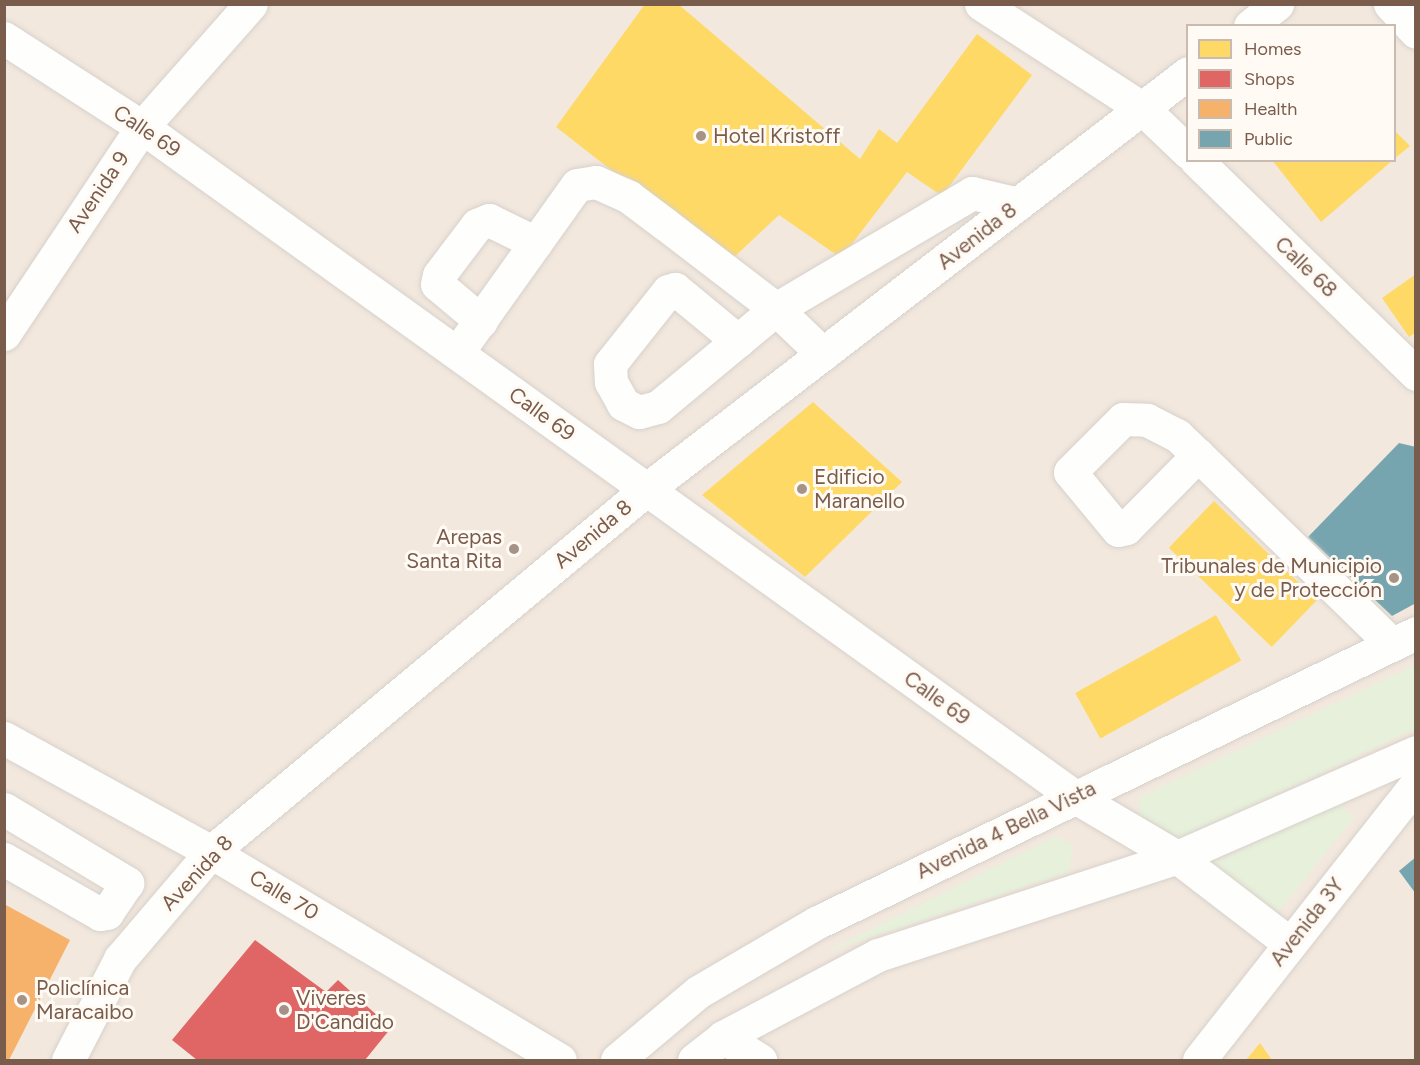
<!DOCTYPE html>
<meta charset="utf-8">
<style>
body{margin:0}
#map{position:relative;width:1420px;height:1065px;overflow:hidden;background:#f9f5f0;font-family:Figtree,sans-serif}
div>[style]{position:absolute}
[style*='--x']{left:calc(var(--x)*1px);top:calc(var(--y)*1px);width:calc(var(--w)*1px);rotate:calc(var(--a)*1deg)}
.residential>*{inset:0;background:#f2e8de}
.green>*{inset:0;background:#e7f0db}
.homes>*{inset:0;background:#ffd966;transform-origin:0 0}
.shops>*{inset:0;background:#e06666}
.health>*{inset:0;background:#f6b26b}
.public>*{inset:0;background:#76a5af}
.roads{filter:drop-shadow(0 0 2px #d7d1cb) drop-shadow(0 0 2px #d7d1cb)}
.minor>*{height:33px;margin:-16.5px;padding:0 16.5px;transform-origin:16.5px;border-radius:16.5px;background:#fefefd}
.dots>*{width:16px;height:16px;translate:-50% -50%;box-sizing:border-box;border:3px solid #fffaf3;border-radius:50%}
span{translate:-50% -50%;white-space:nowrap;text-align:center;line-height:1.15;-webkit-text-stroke:6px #fffaf3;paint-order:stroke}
.street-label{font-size:21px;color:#7a5c4d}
.poi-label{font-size:21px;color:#7a5c4d}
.left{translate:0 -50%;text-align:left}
.right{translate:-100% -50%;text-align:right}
.frame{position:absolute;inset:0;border:6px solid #7a5c4d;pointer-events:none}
.legend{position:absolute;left:1186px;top:24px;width:210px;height:138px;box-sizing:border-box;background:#fffaf3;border:2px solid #cabbb1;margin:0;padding:8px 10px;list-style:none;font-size:18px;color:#7a5c4d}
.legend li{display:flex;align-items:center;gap:12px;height:30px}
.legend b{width:30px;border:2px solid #cabbb1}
</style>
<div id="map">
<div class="residential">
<div style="clip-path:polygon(evenodd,5px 5px,1415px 5px,1415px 1060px,5px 1060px,5px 5px,1188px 26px,1394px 26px,1394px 160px,1188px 160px,1188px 26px)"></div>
</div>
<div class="green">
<div style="clip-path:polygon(1415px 665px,1415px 729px,1179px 839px,1139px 817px,1140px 797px)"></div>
<div style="clip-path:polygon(1339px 803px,1354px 817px,1278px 913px,1211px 864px)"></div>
<div style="clip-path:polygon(1056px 836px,1073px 846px,1069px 872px,824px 953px)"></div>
</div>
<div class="homes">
<div style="clip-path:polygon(645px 4px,678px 4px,860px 159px,879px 129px,897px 143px,977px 34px,1032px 75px,942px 196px,907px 172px,841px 258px,779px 215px,729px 262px,556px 127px)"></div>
<div style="clip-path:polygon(1394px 130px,1410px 146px,1394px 159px)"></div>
<div style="clip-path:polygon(1272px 160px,1393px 160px,1321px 222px)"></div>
<div style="clip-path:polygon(1416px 274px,1416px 332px,1409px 337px,1382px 298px)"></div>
<div style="clip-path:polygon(813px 402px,902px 482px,805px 577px,702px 495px)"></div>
<div style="left:1214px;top:501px;width:143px;height:65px;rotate:44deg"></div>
<div style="left:1216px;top:615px;width:52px;height:161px;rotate:61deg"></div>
<div style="clip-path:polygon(1260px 1043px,1272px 1060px,1246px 1060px)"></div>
</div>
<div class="shops">
<div style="clip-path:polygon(255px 940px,326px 992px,338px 980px,391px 1028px,365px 1060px,197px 1060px,172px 1040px)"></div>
</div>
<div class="health">
<div style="clip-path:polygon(4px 904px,70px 940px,9px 1060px,4px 1060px)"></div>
</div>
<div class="public">
<div style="clip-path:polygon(1399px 443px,1416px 447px,1416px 603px,1392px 616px,1308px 537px)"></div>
<div style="clip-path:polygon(1416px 857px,1416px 894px,1399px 871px)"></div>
</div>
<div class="roads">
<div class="minor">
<div style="--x:981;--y:4;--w:192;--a:32.9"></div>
<div style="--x:1142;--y:108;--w:64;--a:43.7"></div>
<div style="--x:1390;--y:4;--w:38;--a:47"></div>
<div style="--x:1250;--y:26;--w:35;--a:-39"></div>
<div style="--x:4;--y:38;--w:164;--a:32.8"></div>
<div style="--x:142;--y:127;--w:1149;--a:35.68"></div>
<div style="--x:1075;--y:797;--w:118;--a:30.5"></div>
<div style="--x:1177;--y:857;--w:141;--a:37.5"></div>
<div style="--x:1196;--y:160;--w:307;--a:44.2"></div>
<div style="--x:481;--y:321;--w:57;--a:-139.9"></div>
<div style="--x:437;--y:284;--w:9;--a:-77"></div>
<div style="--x:439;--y:275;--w:63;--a:-52.8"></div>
<div style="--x:477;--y:225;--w:13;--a:-23"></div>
<div style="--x:489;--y:220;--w:52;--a:26.1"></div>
<div style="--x:4;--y:334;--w:249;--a:-56.3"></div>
<div style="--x:142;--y:127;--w:164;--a:-48.5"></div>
<div style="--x:738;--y:341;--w:82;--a:-140.5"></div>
<div style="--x:675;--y:289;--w:7;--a:164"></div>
<div style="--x:668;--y:291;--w:93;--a:128.5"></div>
<div style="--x:610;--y:364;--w:18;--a:87"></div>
<div style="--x:611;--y:382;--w:25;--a:61"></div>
<div style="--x:623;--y:404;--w:18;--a:27"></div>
<div style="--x:639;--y:412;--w:20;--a:-15"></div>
<div style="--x:658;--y:407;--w:153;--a:-39.7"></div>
<div style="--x:776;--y:309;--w:228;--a:-30.6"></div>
<div style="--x:972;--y:193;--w:47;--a:13.4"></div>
<div style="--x:457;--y:353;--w:206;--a:-54.5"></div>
<div style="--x:577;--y:185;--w:19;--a:-9"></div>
<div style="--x:596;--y:182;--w:36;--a:24"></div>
<div style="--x:629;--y:197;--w:45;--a:36.9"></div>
<div style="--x:665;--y:224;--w:140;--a:37.4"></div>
<div style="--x:776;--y:309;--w:65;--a:43.8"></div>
<div style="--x:1198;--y:455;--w:103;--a:134.6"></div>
<div style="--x:1126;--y:528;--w:8;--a:166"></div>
<div style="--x:1118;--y:530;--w:75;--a:-129.6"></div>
<div style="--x:1070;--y:472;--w:75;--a:-45"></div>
<div style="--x:1123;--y:419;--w:24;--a:2"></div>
<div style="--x:1147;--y:420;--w:34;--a:27"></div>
<div style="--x:1177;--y:435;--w:29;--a:44"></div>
<div style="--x:1198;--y:455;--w:271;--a:44.3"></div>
<div style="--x:4;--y:738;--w:236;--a:28.8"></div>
<div style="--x:211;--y:852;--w:406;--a:30.8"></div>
<div style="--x:4;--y:809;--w:144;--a:31"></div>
<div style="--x:127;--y:883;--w:36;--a:124"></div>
<div style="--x:107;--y:913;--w:7;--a:172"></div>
<div style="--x:100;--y:914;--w:111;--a:-150.2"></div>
<div style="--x:723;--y:1037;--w:44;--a:31.9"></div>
<div style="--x:68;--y:1060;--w:114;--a:-62.8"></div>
<div style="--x:120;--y:959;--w:140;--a:-49.6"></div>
<div style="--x:211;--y:852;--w:567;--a:-39.78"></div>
<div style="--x:647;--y:489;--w:682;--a:-37.56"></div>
<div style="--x:617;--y:1060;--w:106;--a:-40"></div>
<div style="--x:698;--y:992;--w:139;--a:-30.3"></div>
<div style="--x:818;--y:922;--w:664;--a:-25.79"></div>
<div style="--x:694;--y:1060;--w:37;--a:-38"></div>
<div style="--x:723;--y:1037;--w:175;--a:-27.9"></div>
<div style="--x:878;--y:955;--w:315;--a:-18.1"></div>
<div style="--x:1177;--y:857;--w:261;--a:-23.7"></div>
<div style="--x:1199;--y:1060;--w:351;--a:-51.8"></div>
</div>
</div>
<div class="dots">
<div style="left:701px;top:136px;background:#a69286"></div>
<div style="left:802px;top:489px;background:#a69286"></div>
<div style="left:514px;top:549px;background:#a69286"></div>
<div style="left:1394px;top:578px;background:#a69286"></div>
<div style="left:22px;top:1000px;background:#a69286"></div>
<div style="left:284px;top:1010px;background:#a69286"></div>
</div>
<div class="street-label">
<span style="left:147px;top:131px;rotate:34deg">Calle 69</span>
<span style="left:98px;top:192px;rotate:-56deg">Avenida 9</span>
<span style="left:977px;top:236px;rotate:-38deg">Avenida 8</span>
<span style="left:1306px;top:267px;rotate:44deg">Calle 68</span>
<span style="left:542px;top:414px;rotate:36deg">Calle 69</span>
<span style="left:593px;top:534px;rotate:-40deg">Avenida 8</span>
<span style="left:937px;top:698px;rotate:36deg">Calle 69</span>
<span style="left:1006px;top:830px;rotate:-26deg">Avenida 4 Bella Vista</span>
<span style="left:197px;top:873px;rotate:-47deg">Avenida 8</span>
<span style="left:284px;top:895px;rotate:31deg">Calle 70</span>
<span style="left:1307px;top:922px;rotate:-52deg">Avenida 3Y</span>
</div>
<div class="poi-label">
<span class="left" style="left:713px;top:136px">Hotel Kristoff</span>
<span class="left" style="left:814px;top:489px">Edificio<br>Maranello</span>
<span class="right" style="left:502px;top:549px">Arepas<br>Santa Rita</span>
<span class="right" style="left:1382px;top:578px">Tribunales de Municipio<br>y de Protección</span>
<span class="left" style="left:36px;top:1000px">Policlínica<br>Maracaibo</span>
<span class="left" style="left:296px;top:1010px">Viveres<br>D'Candido</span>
</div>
<div class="frame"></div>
<ul class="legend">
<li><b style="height:16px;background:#ffd966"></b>Homes</li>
<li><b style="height:16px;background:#e06666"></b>Shops</li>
<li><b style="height:16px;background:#f6b26b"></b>Health</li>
<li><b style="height:16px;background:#76a5af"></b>Public</li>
</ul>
</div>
